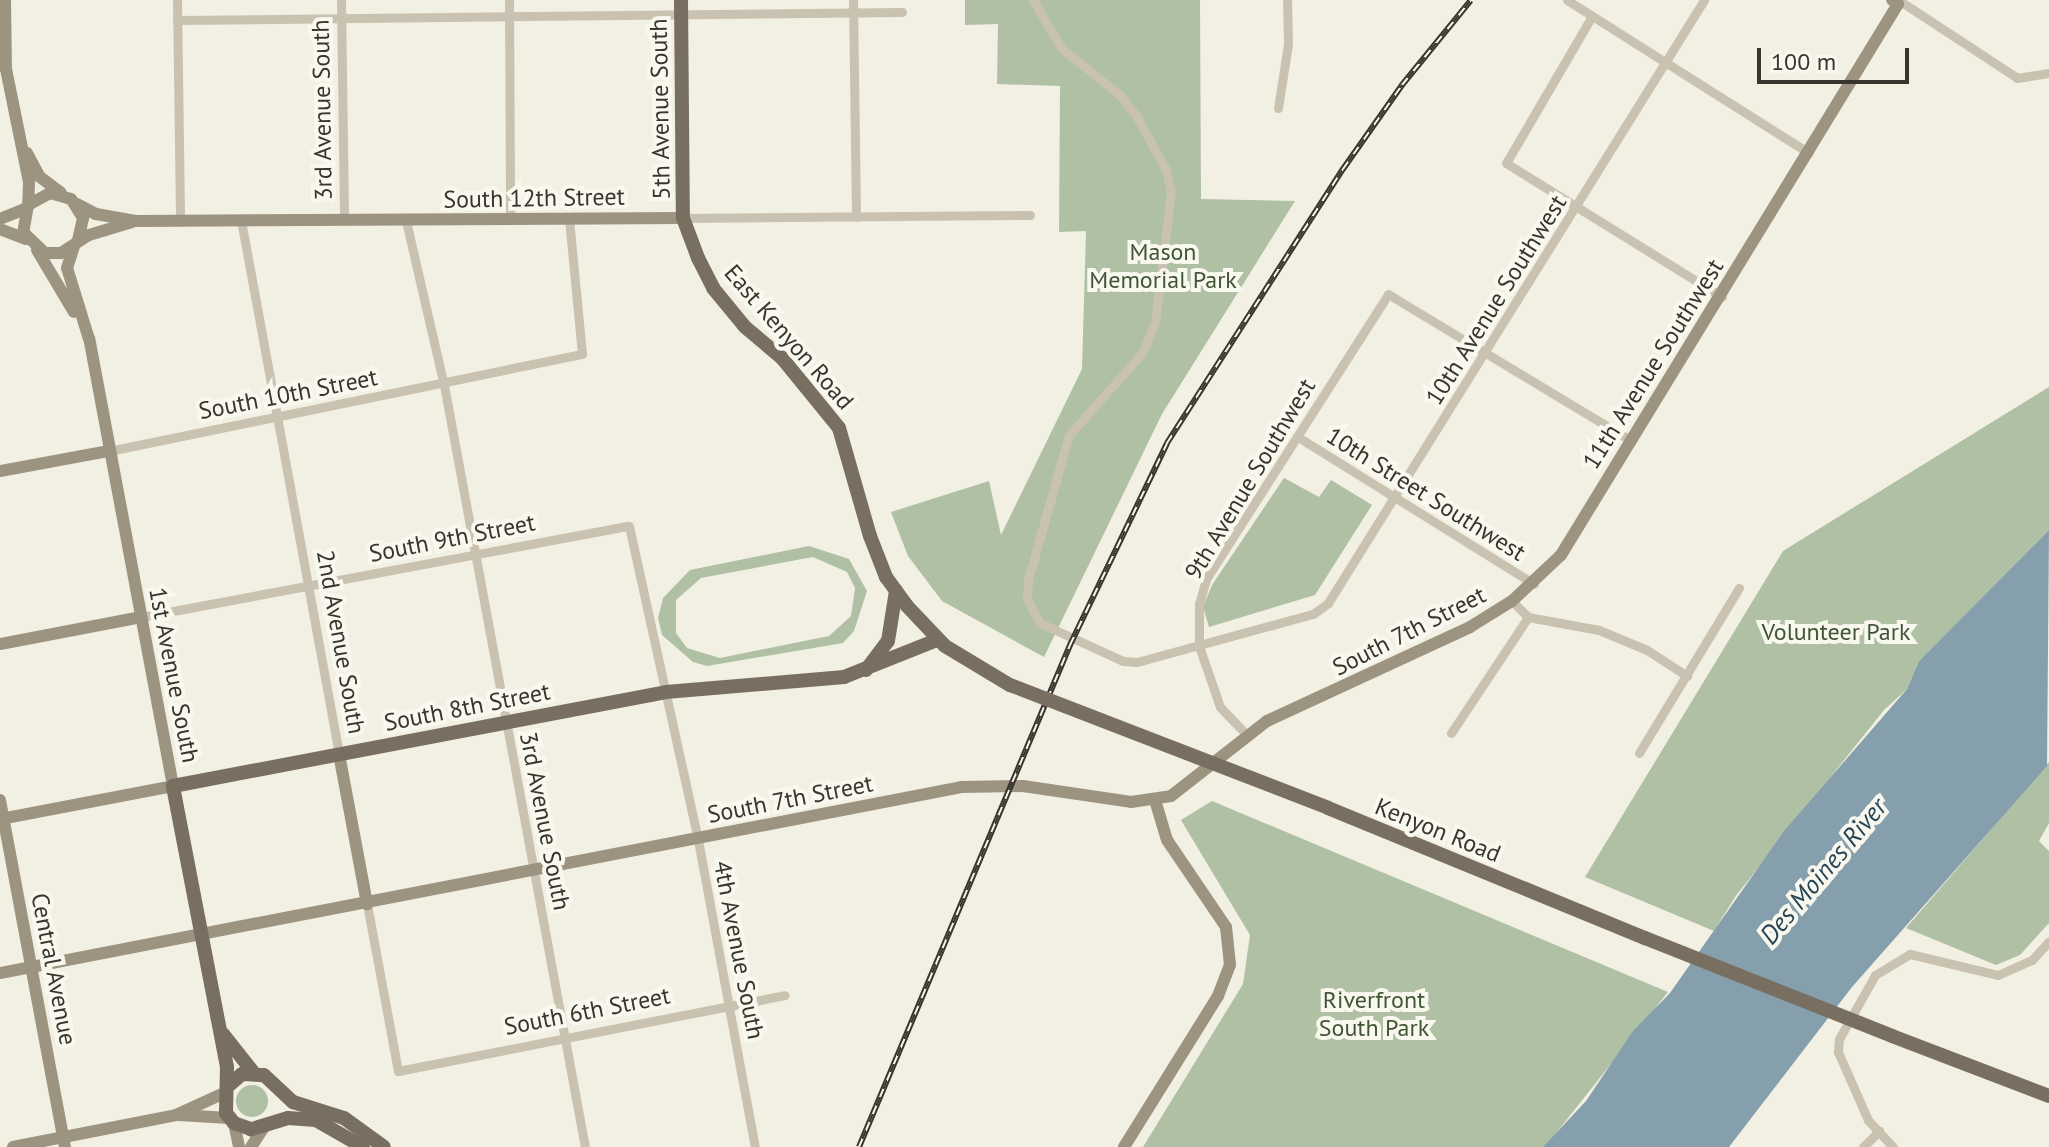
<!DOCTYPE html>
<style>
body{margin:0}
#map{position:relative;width:2049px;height:1147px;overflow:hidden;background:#f2efe3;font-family:"PT Sans",sans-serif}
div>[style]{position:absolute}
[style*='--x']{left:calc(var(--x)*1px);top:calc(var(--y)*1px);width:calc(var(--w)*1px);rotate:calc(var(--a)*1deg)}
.green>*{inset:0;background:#afc0a4}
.round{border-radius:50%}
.water>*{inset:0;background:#85a0ac}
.street>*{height:9px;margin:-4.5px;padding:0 4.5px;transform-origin:4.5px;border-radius:4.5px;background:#c9c2b0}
.secondary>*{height:12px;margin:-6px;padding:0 6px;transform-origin:6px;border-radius:6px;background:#9d9381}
.primary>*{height:14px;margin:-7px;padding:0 7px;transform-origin:7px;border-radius:7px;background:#796f60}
.rail>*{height:6px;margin-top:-3px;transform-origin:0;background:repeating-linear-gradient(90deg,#f9f8ef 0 9px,#39342d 0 18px);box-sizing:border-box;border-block:2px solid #39342d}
.primary-bridge>*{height:14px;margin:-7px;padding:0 7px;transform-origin:7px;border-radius:7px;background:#796f60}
span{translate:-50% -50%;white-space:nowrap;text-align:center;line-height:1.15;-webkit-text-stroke:8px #f9f8ef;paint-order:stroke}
.street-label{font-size:24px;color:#39342d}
.park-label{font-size:24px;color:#3f5533}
.water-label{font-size:26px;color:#264657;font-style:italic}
.scale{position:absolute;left:1757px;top:48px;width:152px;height:36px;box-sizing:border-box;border:4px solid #39342d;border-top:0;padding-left:10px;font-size:24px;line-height:28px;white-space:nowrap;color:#39342d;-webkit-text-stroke:6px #f9f8ef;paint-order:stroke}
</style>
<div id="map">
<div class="green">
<div style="clip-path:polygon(965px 0,1200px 0,1201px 199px,1295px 201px,1162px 414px,1044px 657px,942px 601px,908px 556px,891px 512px,989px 481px,1001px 535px,1082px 369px,1086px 231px,1059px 232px,1060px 86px,997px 84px,998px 24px,965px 25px)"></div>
<div style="clip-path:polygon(2049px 387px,2049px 530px,1919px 661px,1907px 689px,1884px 710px,1735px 897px,1714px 931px,1585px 877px,1783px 551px)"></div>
<div style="clip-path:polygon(1284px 478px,1319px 497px,1331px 480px,1372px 505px,1315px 595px,1209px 627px,1203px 607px,1212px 585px)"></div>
<div style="clip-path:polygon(evenodd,809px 546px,849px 559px,867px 591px,854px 631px,843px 643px,707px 666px,693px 662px,662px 635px,658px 618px,663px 598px,690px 570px,809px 546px,813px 557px,847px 572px,855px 588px,851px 616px,829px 636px,720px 658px,687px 648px,676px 633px,676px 600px,701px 578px,813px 557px)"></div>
<div style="clip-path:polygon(2049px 762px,2049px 823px,2039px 841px,2049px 851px,2049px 923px,2020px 955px,1996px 965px,1906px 928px)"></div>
<div style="clip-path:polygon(1212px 801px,1668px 992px,1545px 1147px,1143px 1147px,1243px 984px,1250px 935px,1181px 820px)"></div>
<div class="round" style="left:236px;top:1085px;width:32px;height:32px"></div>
</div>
<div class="water">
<div style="clip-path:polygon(2049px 530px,2047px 766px,1852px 987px,1729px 1147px,1543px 1147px,1586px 1101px,1633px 1031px,1670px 993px,1784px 831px,1907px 689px,1919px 661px)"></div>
</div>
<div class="street">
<div style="--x:177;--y:0;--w:220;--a:89.2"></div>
<div style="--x:341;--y:0;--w:220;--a:89.2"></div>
<div style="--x:509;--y:0;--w:220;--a:89.7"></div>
<div style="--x:853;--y:0;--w:217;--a:89.2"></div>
<div style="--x:1033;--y:0;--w:56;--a:59.7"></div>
<div style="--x:1061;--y:48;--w:75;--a:38.5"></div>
<div style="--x:1120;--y:95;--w:28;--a:52"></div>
<div style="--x:1137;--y:117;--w:60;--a:61.3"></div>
<div style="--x:1166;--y:170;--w:23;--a:77"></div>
<div style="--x:1171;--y:192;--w:131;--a:97"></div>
<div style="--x:1155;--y:322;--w:32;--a:112"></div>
<div style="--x:1143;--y:352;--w:111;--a:131.7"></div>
<div style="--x:1069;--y:435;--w:151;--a:105.8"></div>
<div style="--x:1028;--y:580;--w:19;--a:93"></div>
<div style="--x:1027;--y:599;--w:27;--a:62"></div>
<div style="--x:1040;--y:623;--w:91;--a:24.6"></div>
<div style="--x:1123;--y:661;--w:14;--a:4"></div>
<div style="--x:1137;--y:662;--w:182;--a:-15.3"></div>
<div style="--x:1313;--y:614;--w:19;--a:-36"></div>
<div style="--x:1328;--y:603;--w:711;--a:-58.05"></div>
<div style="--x:1567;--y:0;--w:286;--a:32.3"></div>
<div style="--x:1900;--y:1;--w:140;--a:33.3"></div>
<div style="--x:2017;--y:78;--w:32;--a:-9"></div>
<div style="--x:1592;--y:16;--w:170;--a:120.3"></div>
<div style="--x:1506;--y:163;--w:254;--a:31.8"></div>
<div style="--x:177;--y:20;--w:725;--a:-0.63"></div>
<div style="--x:1278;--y:108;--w:65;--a:-81.1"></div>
<div style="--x:1288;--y:44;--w:44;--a:-91.3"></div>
<div style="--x:683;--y:218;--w:347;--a:-0.5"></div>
<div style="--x:241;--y:220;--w:543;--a:79.6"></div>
<div style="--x:406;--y:221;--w:168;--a:77"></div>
<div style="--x:444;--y:385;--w:775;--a:79.52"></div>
<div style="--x:1298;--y:437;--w:278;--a:31.9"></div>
<div style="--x:109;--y:451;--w:483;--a:-11.6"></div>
<div style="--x:582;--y:354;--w:135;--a:-95.5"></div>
<div style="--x:1512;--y:601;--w:23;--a:45"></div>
<div style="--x:141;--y:617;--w:496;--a:-10.6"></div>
<div style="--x:629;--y:526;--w:321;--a:77.6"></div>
<div style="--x:698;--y:840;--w:312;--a:79.5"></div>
<div style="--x:1528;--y:617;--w:72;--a:10.4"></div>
<div style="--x:1599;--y:630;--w:52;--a:22.6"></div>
<div style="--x:1647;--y:650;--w:48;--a:33"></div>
<div style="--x:1451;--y:733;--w:139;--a:-56.4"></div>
<div style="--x:1246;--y:734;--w:37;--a:-134"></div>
<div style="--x:1220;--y:707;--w:65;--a:-109"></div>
<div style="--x:1199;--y:646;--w:42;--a:-90"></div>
<div style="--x:1199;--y:604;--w:26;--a:-74"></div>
<div style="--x:1206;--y:579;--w:338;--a:-57.4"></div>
<div style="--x:1388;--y:294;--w:283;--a:31.1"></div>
<div style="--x:1639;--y:753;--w:193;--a:-58.8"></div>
<div style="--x:367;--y:904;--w:170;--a:79.5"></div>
<div style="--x:398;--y:1071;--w:394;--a:-11.1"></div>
<div style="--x:1863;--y:1147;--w:23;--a:-45"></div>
<div style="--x:1893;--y:1147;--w:37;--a:-133"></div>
<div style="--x:1868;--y:1120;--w:74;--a:-113.8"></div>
<div style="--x:1838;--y:1052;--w:13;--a:-86"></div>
<div style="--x:1839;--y:1039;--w:73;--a:-60.6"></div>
<div style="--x:1875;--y:975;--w:41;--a:-31"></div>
<div style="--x:1910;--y:954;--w:90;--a:13.4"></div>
<div style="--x:1998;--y:975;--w:37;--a:-24"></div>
<div style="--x:2032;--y:960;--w:25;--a:-48"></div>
</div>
<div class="secondary">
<div style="--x:5;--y:0;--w:69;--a:89.2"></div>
<div style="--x:6;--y:69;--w:115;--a:78.5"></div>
<div style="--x:29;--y:182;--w:23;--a:92"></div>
<div style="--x:27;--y:153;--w:27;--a:62"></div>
<div style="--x:40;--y:177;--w:26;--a:37"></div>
<div style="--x:77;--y:204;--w:21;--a:28"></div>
<div style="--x:96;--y:214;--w:40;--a:10"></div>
<div style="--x:135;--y:221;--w:548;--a:-0.31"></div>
<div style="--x:0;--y:219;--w:27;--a:-22"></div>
<div style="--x:0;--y:229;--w:28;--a:21"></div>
<div style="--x:78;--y:240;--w:23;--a:-77"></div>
<div style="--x:83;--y:218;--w:22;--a:-122"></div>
<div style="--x:71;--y:199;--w:22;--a:-164"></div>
<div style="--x:50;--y:193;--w:25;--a:151"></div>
<div style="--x:28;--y:205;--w:27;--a:100"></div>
<div style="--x:23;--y:232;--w:30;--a:44"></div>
<div style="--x:45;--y:253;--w:16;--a:0"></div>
<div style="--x:61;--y:253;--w:33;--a:-33"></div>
<div style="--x:89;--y:235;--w:45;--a:-16.8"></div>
<div style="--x:37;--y:250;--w:72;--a:59.2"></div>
<div style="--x:0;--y:471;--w:111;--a:-10.4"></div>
<div style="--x:0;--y:644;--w:144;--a:-10.8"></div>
<div style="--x:339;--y:754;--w:153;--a:79.4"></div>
<div style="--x:0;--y:800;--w:353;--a:79.4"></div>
<div style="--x:0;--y:819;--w:176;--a:-10.8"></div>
<div style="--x:173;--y:786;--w:455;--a:-100.6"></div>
<div style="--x:89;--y:339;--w:74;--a:-107.2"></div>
<div style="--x:67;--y:268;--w:25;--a:-72"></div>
<div style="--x:0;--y:973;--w:979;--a:-10.95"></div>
<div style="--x:961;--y:787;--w:62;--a:-0.9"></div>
<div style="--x:1023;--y:786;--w:109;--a:8.4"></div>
<div style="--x:1131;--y:802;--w:40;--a:-8.5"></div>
<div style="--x:1171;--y:796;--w:122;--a:-38"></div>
<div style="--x:1267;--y:721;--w:224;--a:-24.8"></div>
<div style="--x:1470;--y:627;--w:49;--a:-31.8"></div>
<div style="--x:1512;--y:601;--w:67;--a:-43.2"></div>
<div style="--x:1561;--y:555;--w:646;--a:-58.55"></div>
<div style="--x:1898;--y:4;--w:7;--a:-146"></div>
<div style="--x:179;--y:1115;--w:50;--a:3.4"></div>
<div style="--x:234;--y:1123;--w:25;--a:78"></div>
<div style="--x:13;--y:1147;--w:166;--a:-11.1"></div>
<div style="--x:176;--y:1115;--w:53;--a:-24.6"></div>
<div style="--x:251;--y:1147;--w:24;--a:-57"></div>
<div style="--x:1124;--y:1147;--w:178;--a:-58.1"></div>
<div style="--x:1218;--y:996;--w:33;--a:-69"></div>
<div style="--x:1230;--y:965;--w:38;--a:-96"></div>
<div style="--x:1226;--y:927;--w:105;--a:-124.1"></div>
<div style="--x:1167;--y:840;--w:42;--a:-106.7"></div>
</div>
<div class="primary">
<div style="--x:681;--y:0;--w:218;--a:89.5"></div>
<div style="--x:683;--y:218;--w:43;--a:69.4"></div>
<div style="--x:698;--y:258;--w:34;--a:63"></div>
<div style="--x:713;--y:288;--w:50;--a:50.6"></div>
<div style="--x:745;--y:327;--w:48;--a:40"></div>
<div style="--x:782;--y:358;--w:90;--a:50.8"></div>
<div style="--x:839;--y:428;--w:112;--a:74"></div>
<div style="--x:870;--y:536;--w:44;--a:68.7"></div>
<div style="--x:886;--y:577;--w:36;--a:54"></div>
<div style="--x:907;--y:606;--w:55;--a:46.5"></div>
<div style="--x:945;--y:646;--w:76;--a:31"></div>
<div style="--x:866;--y:670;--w:36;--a:-53"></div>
<div style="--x:888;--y:641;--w:51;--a:-80.9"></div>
<div style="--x:1328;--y:808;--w:343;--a:22.3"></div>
<div style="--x:223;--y:1034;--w:48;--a:51.7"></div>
<div style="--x:1892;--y:1036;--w:168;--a:20.9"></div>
<div style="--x:227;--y:1087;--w:20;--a:-41"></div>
<div style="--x:242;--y:1074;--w:22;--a:3"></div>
<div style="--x:264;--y:1075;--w:40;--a:43"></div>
<div style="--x:293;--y:1102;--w:53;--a:17.4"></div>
<div style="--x:344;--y:1118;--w:49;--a:35.9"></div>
<div style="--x:363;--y:1147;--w:54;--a:-150.1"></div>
<div style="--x:316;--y:1120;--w:28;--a:-176"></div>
<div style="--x:288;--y:1118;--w:39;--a:163"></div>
<div style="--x:251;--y:1129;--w:18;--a:-161"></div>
<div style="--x:234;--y:1123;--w:13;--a:-129"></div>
<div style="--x:226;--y:1113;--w:46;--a:-88.8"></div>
<div style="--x:227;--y:1067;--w:286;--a:-100.9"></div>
<div style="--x:173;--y:786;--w:502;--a:-10.79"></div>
<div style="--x:666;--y:692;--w:179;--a:-4.8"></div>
<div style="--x:844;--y:677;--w:100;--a:-21.7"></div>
</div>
<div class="rail">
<div style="--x:859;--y:1147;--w:545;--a:-67.2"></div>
<div style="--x:1070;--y:645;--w:224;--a:-64.3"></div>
<div style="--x:1167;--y:443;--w:326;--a:-57.3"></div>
<div style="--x:1343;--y:169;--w:103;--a:-54.9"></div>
<div style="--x:1402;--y:85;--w:109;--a:-50.9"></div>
</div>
<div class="primary-bridge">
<div style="--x:1010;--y:685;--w:341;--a:21.1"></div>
<div style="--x:1645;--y:938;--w:266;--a:21.6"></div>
</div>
<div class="street-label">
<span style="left:660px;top:109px;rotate:-91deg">5th Avenue South</span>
<span style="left:322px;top:110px;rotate:-91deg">3rd Avenue South</span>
<span style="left:534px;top:198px;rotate:-1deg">South 12th Street</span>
<span style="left:1496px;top:300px;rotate:-58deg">10th Avenue Southwest</span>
<span style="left:789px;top:337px;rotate:49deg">East Kenyon Road</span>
<span style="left:1653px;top:364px;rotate:-58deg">11th Avenue Southwest</span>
<span style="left:288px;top:394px;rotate:-11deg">South 10th Street</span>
<span style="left:1250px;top:479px;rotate:-59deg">9th Avenue Southwest</span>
<span style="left:1426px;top:494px;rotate:32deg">10th Street Southwest</span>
<span style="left:452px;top:538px;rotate:-11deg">South 9th Street</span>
<span style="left:1409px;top:631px;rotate:-27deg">South 7th Street</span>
<span style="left:341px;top:642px;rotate:80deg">2nd Avenue South</span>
<span style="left:174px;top:675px;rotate:79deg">1st Avenue South</span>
<span style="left:467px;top:707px;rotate:-11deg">South 8th Street</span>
<span style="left:790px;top:799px;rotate:-11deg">South 7th Street</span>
<span style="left:545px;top:821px;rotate:79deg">3rd Avenue South</span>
<span style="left:1438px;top:830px;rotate:22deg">Kenyon Road</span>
<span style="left:739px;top:950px;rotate:79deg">4th Avenue South</span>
<span style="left:54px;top:969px;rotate:79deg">Central Avenue</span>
<span style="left:587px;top:1011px;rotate:-11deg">South 6th Street</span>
</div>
<div class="park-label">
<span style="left:1163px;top:266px">Mason<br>Memorial Park</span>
<span style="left:1836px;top:632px">Volunteer Park</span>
<span style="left:1374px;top:1014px">Riverfront<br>South Park</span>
</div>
<div class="water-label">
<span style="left:1823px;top:871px;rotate:-50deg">Des Moines River</span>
</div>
<div class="scale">100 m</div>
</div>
